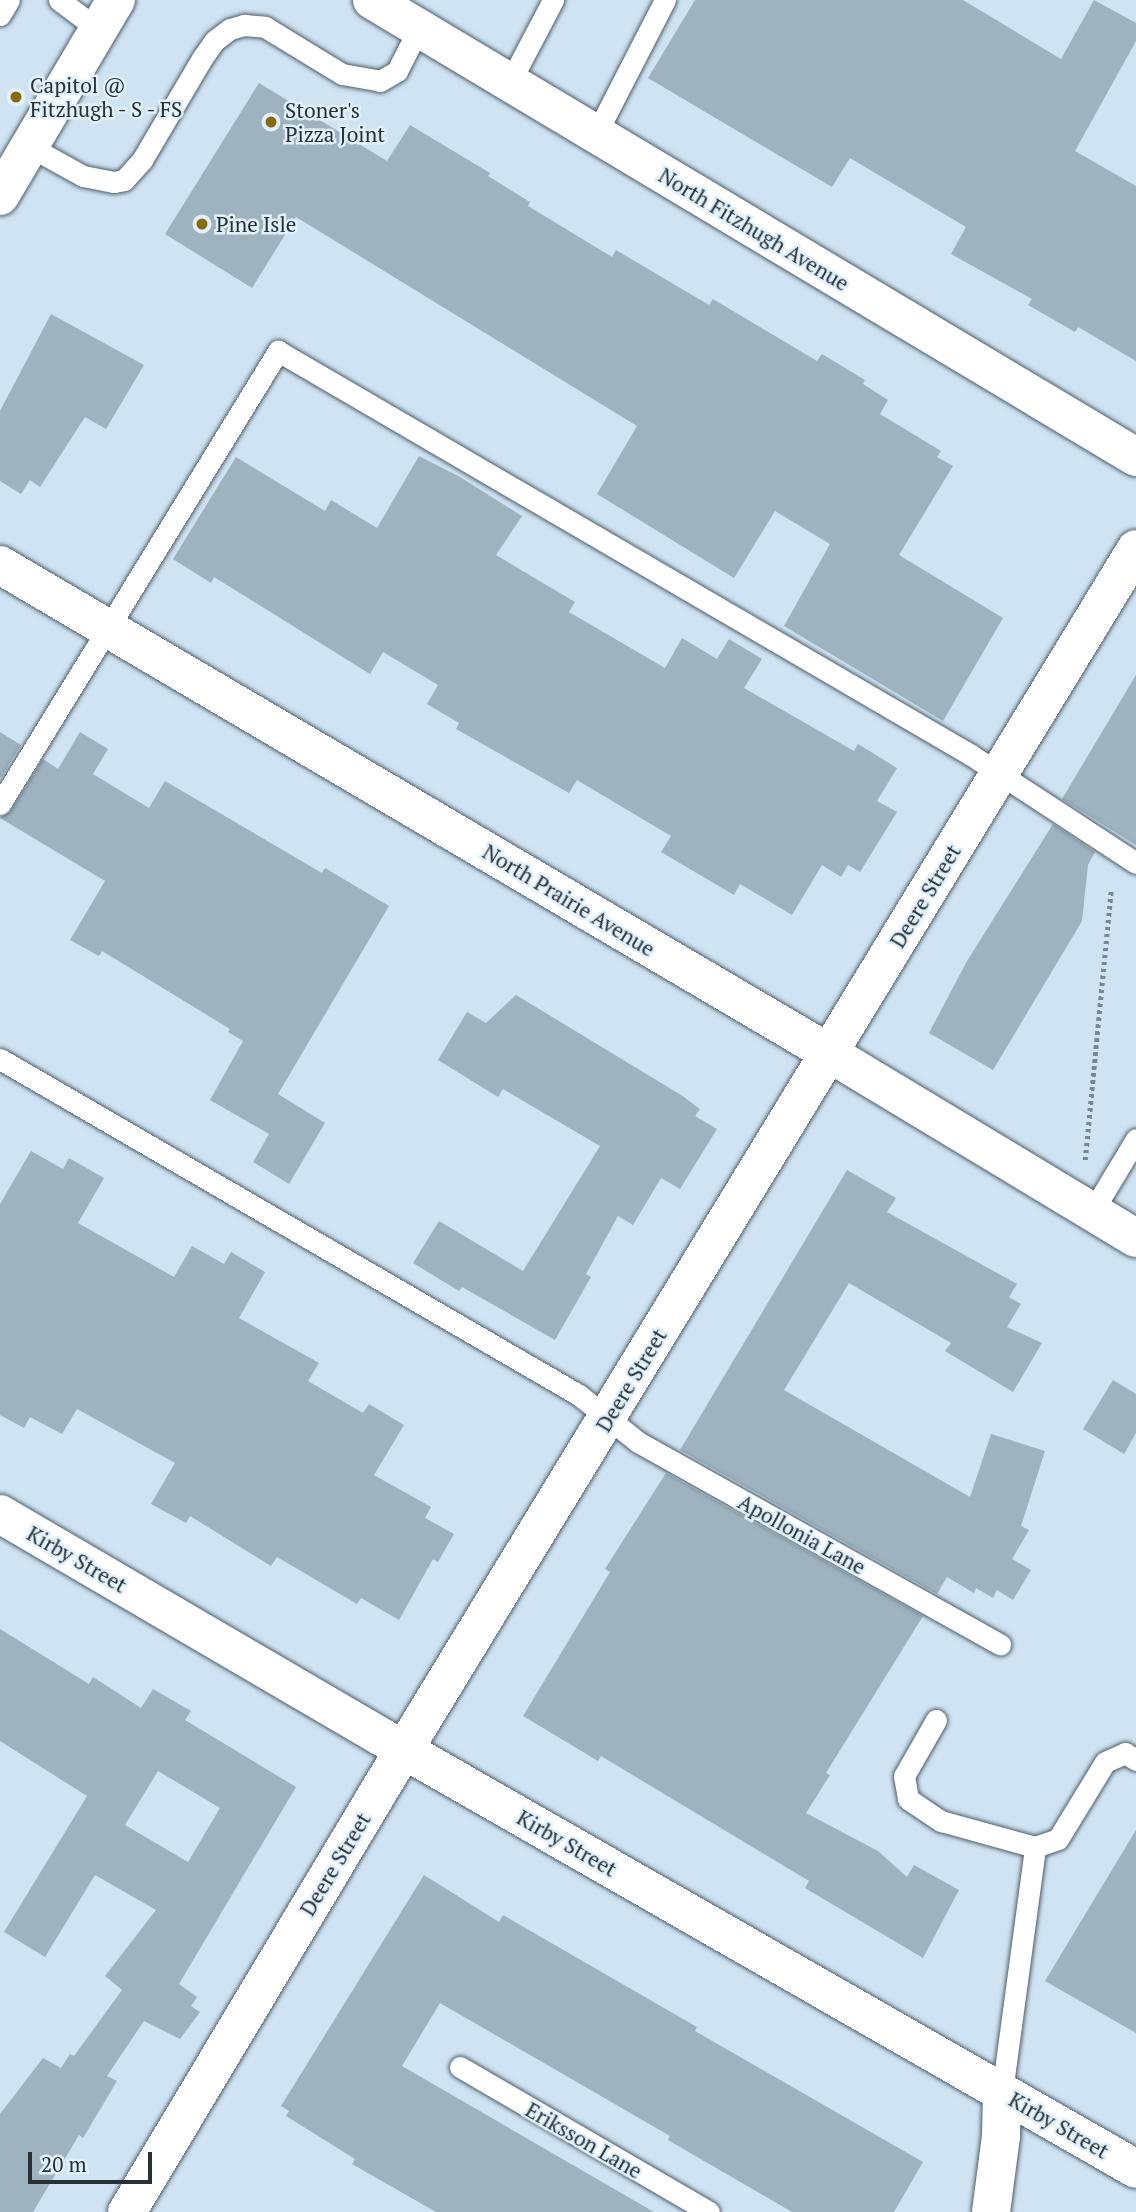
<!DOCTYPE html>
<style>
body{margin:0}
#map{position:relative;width:1136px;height:2212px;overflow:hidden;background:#cfe3f2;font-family:"PT Serif",serif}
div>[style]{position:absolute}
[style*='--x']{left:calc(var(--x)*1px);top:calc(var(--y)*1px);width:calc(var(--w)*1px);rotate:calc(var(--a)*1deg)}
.building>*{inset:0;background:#9eb2c0}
.path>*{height:4.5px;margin-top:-2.25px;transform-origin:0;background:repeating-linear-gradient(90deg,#7a8792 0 3.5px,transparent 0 7px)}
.roads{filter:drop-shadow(0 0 2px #4d5e6b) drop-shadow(0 0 2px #4d5e6b)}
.lane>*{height:21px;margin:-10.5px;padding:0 10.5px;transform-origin:10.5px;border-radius:10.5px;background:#fff}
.street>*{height:38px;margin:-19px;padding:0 19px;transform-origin:19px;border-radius:19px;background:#fff}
.secondary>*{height:38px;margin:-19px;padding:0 19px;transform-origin:19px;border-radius:19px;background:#fff}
.dots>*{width:19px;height:19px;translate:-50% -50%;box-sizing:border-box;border:4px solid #e0f0fc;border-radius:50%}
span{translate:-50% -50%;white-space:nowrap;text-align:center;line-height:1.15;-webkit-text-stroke:5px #e0f0fc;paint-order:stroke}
.poi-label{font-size:21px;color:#283036}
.left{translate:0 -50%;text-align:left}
.street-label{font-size:21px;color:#283036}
.scale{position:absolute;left:28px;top:2152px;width:124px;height:32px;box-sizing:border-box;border:4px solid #283036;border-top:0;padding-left:9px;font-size:21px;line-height:24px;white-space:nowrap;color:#283036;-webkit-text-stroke:5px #e0f0fc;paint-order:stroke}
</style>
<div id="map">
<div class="building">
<div style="clip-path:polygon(695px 0,963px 0,1061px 59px,1094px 0,1136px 23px,1136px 41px,1075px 151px,1136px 186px,1136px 361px,1078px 327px,1075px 332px,1028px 305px,1032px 299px,951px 254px,966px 227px,850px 158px,832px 187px,648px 78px)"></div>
<div style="clip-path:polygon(259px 83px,387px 161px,410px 125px,490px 173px,488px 176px,530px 202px,528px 206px,612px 257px,616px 250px,709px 305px,713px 299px,817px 361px,822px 354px,865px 380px,863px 384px,888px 400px,880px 414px,941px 451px,937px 457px,953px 466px,899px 555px,1003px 618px,943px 721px,784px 626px,830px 544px,775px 511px,734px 578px,597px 494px,637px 426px,296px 217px,252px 288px,165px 234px)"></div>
<div style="clip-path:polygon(51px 314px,144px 365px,106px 429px,85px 417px,40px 487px,30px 480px,21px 494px,0 481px,0 411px)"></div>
<div style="clip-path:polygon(419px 456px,460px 477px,522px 516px,496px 555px,575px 602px,569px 612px,665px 668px,682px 638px,717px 659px,729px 639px,762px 659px,744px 688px,854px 751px,858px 744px,897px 768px,877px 801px,897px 812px,860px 872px,848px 865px,841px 877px,822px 865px,792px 915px,740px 884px,734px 895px,661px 852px,671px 836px,577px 780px,569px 793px,456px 729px,459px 723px,427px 704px,438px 685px,383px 652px,370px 674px,214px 577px,211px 583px,173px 559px,236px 457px,325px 511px,331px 500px,377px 528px)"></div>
<div style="clip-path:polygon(1136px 675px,1136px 845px,1062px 799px)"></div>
<div style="clip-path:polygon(0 732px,21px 745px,0 779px)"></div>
<div style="clip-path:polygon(80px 732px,108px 749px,93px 774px,149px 808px,165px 781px,322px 873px,325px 868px,389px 906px,278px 1094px,325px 1123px,289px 1184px,253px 1162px,269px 1134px,210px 1100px,243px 1041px,228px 1032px,230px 1029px,102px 951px,99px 956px,70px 940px,105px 881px,0 818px,11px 811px,43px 759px,58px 769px)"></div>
<div style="clip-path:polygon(1053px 824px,1095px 852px,1088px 865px,1082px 921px,993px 1070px,929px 1033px,967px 961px)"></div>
<div style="clip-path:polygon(516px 995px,681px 1095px,700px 1109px,695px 1116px,717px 1129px,680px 1189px,661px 1178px,633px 1225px,618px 1216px,586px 1274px,591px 1277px,555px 1340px,462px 1287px,459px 1291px,413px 1263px,439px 1221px,523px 1271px,600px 1146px,503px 1089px,498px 1097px,438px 1060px,467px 1012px,486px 1023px)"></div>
<div style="clip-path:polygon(31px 1151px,63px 1169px,69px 1158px,104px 1178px,78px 1223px,174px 1277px,192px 1246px,224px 1264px,231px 1252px,265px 1272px,239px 1318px,319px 1363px,308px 1381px,363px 1413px,369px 1404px,404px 1425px,374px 1475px,431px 1507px,425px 1518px,454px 1534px,438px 1562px,433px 1559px,399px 1620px,361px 1598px,357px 1604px,277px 1557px,271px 1566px,190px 1516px,186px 1523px,151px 1504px,175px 1463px,77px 1409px,62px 1434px,30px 1417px,24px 1428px,0 1415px,0 1204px)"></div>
<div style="clip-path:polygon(847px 1170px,896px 1198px,887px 1212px,1017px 1284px,1009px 1297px,1021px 1304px,1007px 1327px,1042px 1343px,1013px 1392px,945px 1351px,951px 1343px,849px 1283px,784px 1390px,970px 1497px,991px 1434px,1045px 1451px,1021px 1526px,1029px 1530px,1012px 1559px,1031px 1570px,1013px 1600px,997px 1590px,993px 1598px,976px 1588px,974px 1593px,947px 1577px,937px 1594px,680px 1450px)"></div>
<div style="clip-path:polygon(1113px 1380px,1136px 1394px,1136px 1433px,1124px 1454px,1083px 1429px)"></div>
<div style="clip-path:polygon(666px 1473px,923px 1616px,826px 1773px,830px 1775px,806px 1813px,878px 1851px,907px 1877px,914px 1865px,959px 1890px,923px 1958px,805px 1888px,809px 1881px,601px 1756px,598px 1761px,523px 1716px,610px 1572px,605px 1569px)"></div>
<div style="clip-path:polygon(evenodd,0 1629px,89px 1684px,93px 1677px,141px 1708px,153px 1689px,191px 1711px,185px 1720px,296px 1787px,179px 1984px,197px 1997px,191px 2006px,200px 2012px,180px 2039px,144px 2021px,107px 2076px,117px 2081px,83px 2138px,79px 2135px,33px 2212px,0 2212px,0 2114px,43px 2058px,61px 2068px,70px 2054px,74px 2056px,122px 1990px,105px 1976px,156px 1910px,95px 1875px,45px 1957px,4px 1932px,87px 1796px,0 1741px,0 1629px,158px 1771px,220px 1808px,188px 1862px,125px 1825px,158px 1771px)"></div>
<div style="clip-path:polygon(1136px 1830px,1136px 2033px,1045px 1981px)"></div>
<div style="clip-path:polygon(424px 1875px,499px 1922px,503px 1915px,697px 2027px,695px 2031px,923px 2162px,894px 2212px,792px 2212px,668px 2140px,670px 2136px,440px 2003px,402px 2066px,654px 2212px,436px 2212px,352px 2164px,355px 2159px,286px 2116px,289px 2111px,281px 2106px)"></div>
</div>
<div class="path">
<div style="--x:1085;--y:1160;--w:272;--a:-84.5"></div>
</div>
<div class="roads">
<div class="lane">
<div style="--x:59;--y:0;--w:49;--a:36.6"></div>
<div style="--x:0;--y:15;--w:17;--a:-59"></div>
<div style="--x:510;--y:82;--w:93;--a:-62.3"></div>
<div style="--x:596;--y:134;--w:151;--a:-62.8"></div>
<div style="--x:29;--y:146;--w:62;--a:29.1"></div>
<div style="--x:83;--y:176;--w:32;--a:11"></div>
<div style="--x:114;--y:182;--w:10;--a:-11"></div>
<div style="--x:124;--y:180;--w:27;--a:-48"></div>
<div style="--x:142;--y:160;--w:120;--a:-59.4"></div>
<div style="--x:203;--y:57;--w:19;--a:-55"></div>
<div style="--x:214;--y:41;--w:20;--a:-37"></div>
<div style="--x:230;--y:29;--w:15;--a:-16"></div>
<div style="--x:244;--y:25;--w:21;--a:5"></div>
<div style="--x:265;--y:27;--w:90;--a:31.4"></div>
<div style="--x:342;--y:74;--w:39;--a:10"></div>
<div style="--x:380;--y:81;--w:20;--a:-30"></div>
<div style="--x:397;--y:71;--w:48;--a:-62.9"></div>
<div style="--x:0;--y:804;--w:532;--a:-58.46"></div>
<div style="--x:278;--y:351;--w:802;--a:30.24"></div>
<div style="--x:971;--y:755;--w:197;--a:33.2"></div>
<div style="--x:0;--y:1059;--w:669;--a:30.13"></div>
<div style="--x:579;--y:1395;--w:75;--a:38.5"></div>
<div style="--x:638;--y:1442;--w:415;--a:29.2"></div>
<div style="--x:1092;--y:1212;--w:85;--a:-58.9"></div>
<div style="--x:936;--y:1720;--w:64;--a:119.7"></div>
<div style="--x:904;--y:1776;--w:23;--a:80"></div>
<div style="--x:908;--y:1799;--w:40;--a:34"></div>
<div style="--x:941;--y:1821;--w:98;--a:15.5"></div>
<div style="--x:1035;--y:1847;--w:24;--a:-19"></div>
<div style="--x:1058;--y:1839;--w:90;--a:-58.6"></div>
<div style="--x:1105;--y:1762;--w:22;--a:-24"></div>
<div style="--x:1125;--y:1753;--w:13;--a:32"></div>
<div style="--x:460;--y:2067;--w:288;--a:30.2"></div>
<div style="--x:1002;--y:2092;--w:247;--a:-82.3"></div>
</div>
<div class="street">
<div style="--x:0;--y:196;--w:228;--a:-59.4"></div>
<div style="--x:0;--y:565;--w:962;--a:30.48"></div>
<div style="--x:829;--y:1053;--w:358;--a:31.1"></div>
<div style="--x:0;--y:1514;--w:438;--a:30.3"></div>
<div style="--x:378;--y:1735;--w:873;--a:29.79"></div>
<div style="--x:127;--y:2212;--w:487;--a:-59.1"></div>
<div style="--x:377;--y:1794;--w:1458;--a:-58.63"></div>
<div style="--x:991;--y:2212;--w:77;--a:-82.5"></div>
<div style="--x:1001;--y:2136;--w:44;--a:-88.7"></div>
</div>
<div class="secondary">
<div style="--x:372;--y:0;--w:890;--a:30.89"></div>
</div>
</div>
<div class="dots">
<div style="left:16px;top:97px;background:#886c0b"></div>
<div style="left:271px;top:122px;background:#886c0b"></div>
<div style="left:202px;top:224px;background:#886c0b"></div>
</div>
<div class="poi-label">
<span class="left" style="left:30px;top:97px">Capitol @<br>Fitzhugh - S - FS</span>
<span class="left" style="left:285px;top:122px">Stoner's<br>Pizza Joint</span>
<span class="left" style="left:216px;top:224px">Pine Isle</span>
</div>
<div class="street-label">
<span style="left:754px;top:229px;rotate:31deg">North Fitzhugh Avenue</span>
<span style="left:925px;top:896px;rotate:-59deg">Deere Street</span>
<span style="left:569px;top:900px;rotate:31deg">North Prairie Avenue</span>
<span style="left:631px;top:1380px;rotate:-59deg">Deere Street</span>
<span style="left:802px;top:1534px;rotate:29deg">Apollonia Lane</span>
<span style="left:77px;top:1559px;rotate:30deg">Kirby Street</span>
<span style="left:567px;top:1843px;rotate:30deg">Kirby Street</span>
<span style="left:335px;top:1864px;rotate:-59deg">Deere Street</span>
<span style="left:1059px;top:2125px;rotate:30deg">Kirby Street</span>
<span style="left:584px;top:2140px;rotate:30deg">Eriksson Lane</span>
</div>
<div class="scale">20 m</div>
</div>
